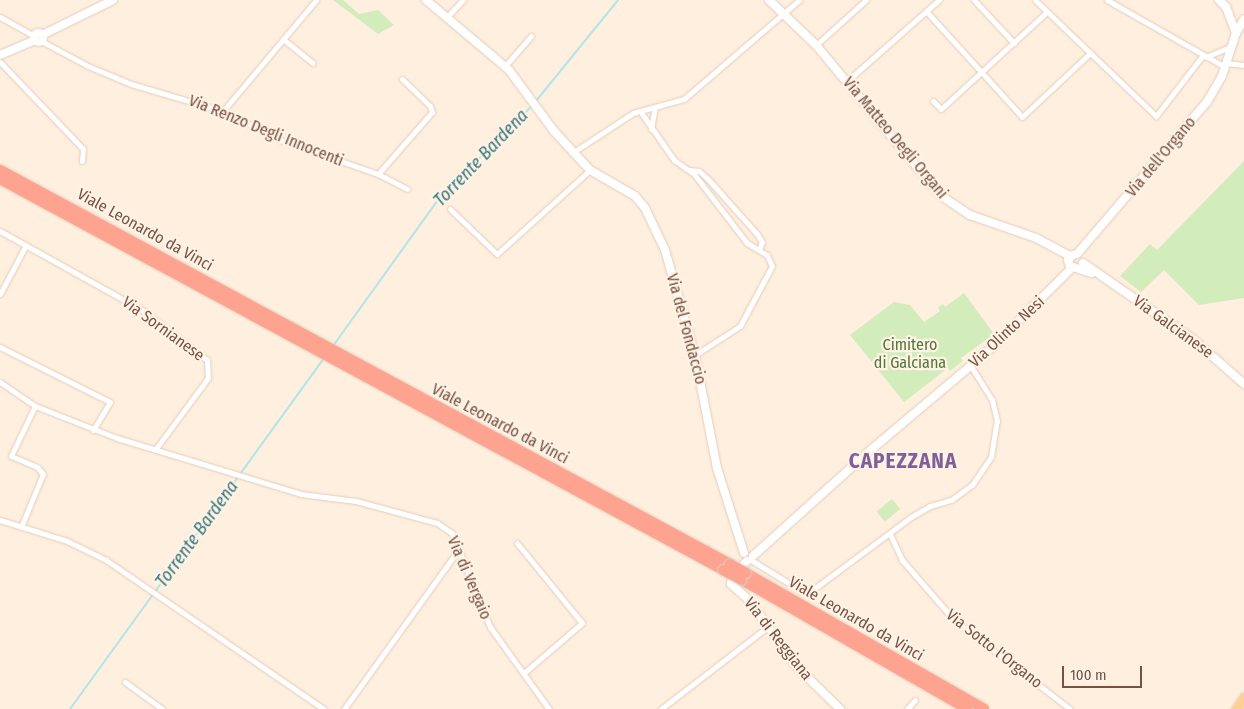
<!DOCTYPE html>
<style>
body{margin:0}
#map{position:relative;width:1244px;height:709px;overflow:hidden;background:#feefde;font-family:"Fira Sans Condensed",sans-serif}
div>[style]{position:absolute}
[style*='--x']{left:calc(var(--x)*1px);top:calc(var(--y)*1px);width:calc(var(--w)*1px);rotate:calc(var(--a)*1deg)}
.green>*{inset:0;background:#d3ecbc;transform-origin:0 0}
.stream>*{height:2px;margin:-1px;padding:0 1px;transform-origin:1px;border-radius:1px;background:#b1e5e9}
.roads{filter:drop-shadow(0 0 1px #e5ccbc) drop-shadow(0 0 1px #e5ccbc)}
.street>*{height:5px;margin:-2.5px;padding:0 2.5px;transform-origin:2.5px;border-radius:2.5px;background:#fff}
.secondary>*{height:8px;margin:-4px;padding:0 4px;transform-origin:4px;border-radius:4px;background:#fff}
.secondary>.ring{margin:-4px;padding:0;box-sizing:content-box;background:none;border:8px solid #fff;border-radius:50%}
.primary>*{height:9px;margin:-4.5px;padding:0 4.5px;transform-origin:4.5px;border-radius:4.5px;background:#ffcf94}
.highway>*{height:10px;margin:-5px;padding:0 5px;transform-origin:5px;border-radius:5px;background:#fea38f}
.bridges{filter:drop-shadow(0 0 1px #dbd2ce) drop-shadow(0 0 1px #dbd2ce)}
.highway-bridge>*{height:10px;margin:-5px;padding:0 5px;transform-origin:5px;border-radius:5px;background:#fea38f}
span{translate:-50% -50%;white-space:nowrap;text-align:center;line-height:1.15;-webkit-text-stroke:4.5px #fff3e6;paint-order:stroke}
.street-label{font-size:16px;color:#765244}
.park-label{font-size:16px;color:#507739}
.water-label{font-size:18px;color:#37777d;font-style:italic}
.district-label{font-size:21px;color:#815f9a;font-weight:700;letter-spacing:1px}
.scale{position:absolute;left:1062px;top:666px;width:80px;height:22px;box-sizing:border-box;border:2px solid #765244;border-top:0;padding-left:6px;font-size:15px;line-height:18px;white-space:nowrap;color:#765244;-webkit-text-stroke:4px #fff3e6;paint-order:stroke}
</style>
<div id="map">
<div class="green">
<div style="clip-path:polygon(333px 0,343px 0,359px 14px,378px 10px,394px 25px,378px 34px)"></div>
<div style="clip-path:polygon(1244px 161px,1244px 298px,1199px 305px,1164px 270px,1141px 292px,1120px 276px,1150px 244px,1157px 250px)"></div>
<div style="clip-path:polygon(964px 293px,994px 334px,961px 358px,963px 361px,950px 371px,948px 368px,904px 402px,850px 335px,894px 302px,910px 305px,924px 322px,940px 311px,938px 307px,943px 304px,945px 307px)"></div>
<div style="left:892px;top:499px;width:13px;height:20px;rotate:51deg"></div>
</div>
<div class="stream">
<div style="--x:536;--y:101;--w:130;--a:-50.9"></div>
<div style="--x:333;--y:346;--w:183;--a:-54.3"></div>
<div style="--x:440;--y:197;--w:131;--a:-44.7"></div>
<div style="--x:70;--y:709;--w:431;--a:-54.1"></div>
</div>
<div class="roads">
<div class="street">
<div style="--x:974;--y:0;--w:59;--a:47.1"></div>
<div style="--x:1035;--y:0;--w:168;--a:43.8"></div>
<div style="--x:1156;--y:116;--w:77;--a:-52.4"></div>
<div style="--x:1107;--y:0;--w:136;--a:29.6"></div>
<div style="--x:926;--y:11;--w:143;--a:47.8"></div>
<div style="--x:1022;--y:117;--w:92;--a:-43.2"></div>
<div style="--x:0;--y:17;--w:39;--a:29"></div>
<div style="--x:446;--y:18;--w:25;--a:-47"></div>
<div style="--x:283;--y:39;--w:38;--a:39"></div>
<div style="--x:41;--y:41;--w:53;--a:28"></div>
<div style="--x:88;--y:66;--w:47;--a:22.7"></div>
<div style="--x:131;--y:84;--w:96;--a:16.4"></div>
<div style="--x:223;--y:111;--w:67;--a:26.6"></div>
<div style="--x:283;--y:141;--w:101;--a:19.2"></div>
<div style="--x:378;--y:174;--w:33;--a:27"></div>
<div style="--x:816;--y:45;--w:67;--a:-42"></div>
<div style="--x:1206;--y:57;--w:28;--a:-23"></div>
<div style="--x:0;--y:62;--w:120;--a:46.3"></div>
<div style="--x:83;--y:149;--w:12;--a:95"></div>
<div style="--x:1227;--y:63;--w:17;--a:7"></div>
<div style="--x:505;--y:66;--w:40;--a:-49"></div>
<div style="--x:847;--y:81;--w:123;--a:-41.4"></div>
<div style="--x:933;--y:101;--w:11;--a:45"></div>
<div style="--x:941;--y:109;--w:144;--a:-42.5"></div>
<div style="--x:223;--y:111;--w:145;--a:-50"></div>
<div style="--x:640;--y:111;--w:60;--a:55.2"></div>
<div style="--x:674;--y:160;--w:24;--a:35"></div>
<div style="--x:694;--y:174;--w:87;--a:52.5"></div>
<div style="--x:747;--y:243;--w:23;--a:31"></div>
<div style="--x:767;--y:255;--w:12;--a:66"></div>
<div style="--x:772;--y:266;--w:68;--a:118.1"></div>
<div style="--x:740;--y:326;--w:54;--a:147.2"></div>
<div style="--x:651;--y:129;--w:22;--a:-80"></div>
<div style="--x:578;--y:149;--w:66;--a:-33.2"></div>
<div style="--x:633;--y:113;--w:53;--a:-15.4"></div>
<div style="--x:684;--y:99;--w:152;--a:-40.7"></div>
<div style="--x:689;--y:170;--w:10;--a:6"></div>
<div style="--x:699;--y:171;--w:12;--a:42"></div>
<div style="--x:708;--y:179;--w:74;--a:48.3"></div>
<div style="--x:757;--y:234;--w:9;--a:58"></div>
<div style="--x:762;--y:242;--w:5;--a:112"></div>
<div style="--x:378;--y:174;--w:82;--a:-48.9"></div>
<div style="--x:432;--y:112;--w:6;--a:-108"></div>
<div style="--x:430;--y:106;--w:39;--a:-136"></div>
<div style="--x:450;--y:209;--w:65;--a:43.8"></div>
<div style="--x:497;--y:254;--w:125;--a:-42.1"></div>
<div style="--x:0;--y:231;--w:162;--a:29.1"></div>
<div style="--x:142;--y:310;--w:82;--a:37.6"></div>
<div style="--x:207;--y:360;--w:18;--a:87"></div>
<div style="--x:208;--y:378;--w:89;--a:126.4"></div>
<div style="--x:0;--y:294;--w:55;--a:-62"></div>
<div style="--x:0;--y:347;--w:123;--a:26.6"></div>
<div style="--x:110;--y:402;--w:33;--a:121"></div>
<div style="--x:0;--y:382;--w:42;--a:34.4"></div>
<div style="--x:35;--y:406;--w:88;--a:21.3"></div>
<div style="--x:117;--y:438;--w:192;--a:16.9"></div>
<div style="--x:301;--y:494;--w:55;--a:7.3"></div>
<div style="--x:356;--y:501;--w:84;--a:15.2"></div>
<div style="--x:437;--y:523;--w:18;--a:34"></div>
<div style="--x:452;--y:533;--w:101;--a:68"></div>
<div style="--x:490;--y:627;--w:101;--a:54.3"></div>
<div style="--x:0;--y:520;--w:70;--a:17.4"></div>
<div style="--x:67;--y:541;--w:43;--a:26"></div>
<div style="--x:106;--y:560;--w:264;--a:34.4"></div>
<div style="--x:21;--y:527;--w:57;--a:-67.5"></div>
<div style="--x:43;--y:474;--w:9;--a:-131"></div>
<div style="--x:37;--y:467;--w:28;--a:-157"></div>
<div style="--x:11;--y:456;--w:55;--a:-64.4"></div>
<div style="--x:890;--y:534;--w:29;--a:65"></div>
<div style="--x:902;--y:560;--w:79;--a:49.1"></div>
<div style="--x:954;--y:620;--w:146;--a:37.5"></div>
<div style="--x:517;--y:543;--w:103;--a:50.9"></div>
<div style="--x:582;--y:623;--w:75;--a:139.3"></div>
<div style="--x:751;--y:560;--w:57;--a:31.5"></div>
<div style="--x:800;--y:590;--w:11;--a:5"></div>
<div style="--x:811;--y:591;--w:124;--a:-36.5"></div>
<div style="--x:911;--y:517;--w:22;--a:-30"></div>
<div style="--x:930;--y:506;--w:22;--a:-16"></div>
<div style="--x:951;--y:500;--w:26;--a:-36"></div>
<div style="--x:972;--y:485;--w:34;--a:-56"></div>
<div style="--x:991;--y:457;--w:36;--a:-81"></div>
<div style="--x:997;--y:421;--w:22;--a:-103"></div>
<div style="--x:992;--y:400;--w:39;--a:-122"></div>
<div style="--x:125;--y:682;--w:46;--a:36.1"></div>
<div style="--x:344;--y:709;--w:197;--a:-54.3"></div>
<div style="--x:661;--y:709;--w:133;--a:-37.6"></div>
<div style="--x:907;--y:709;--w:12;--a:-48"></div>
</div>
<div class="secondary">
<div style="--x:426;--y:0;--w:109;--a:40.1"></div>
<div style="--x:509;--y:70;--w:76;--a:53.6"></div>
<div style="--x:554;--y:131;--w:53;--a:47.3"></div>
<div style="--x:590;--y:170;--w:52;--a:30"></div>
<div style="--x:635;--y:196;--w:16;--a:50"></div>
<div style="--x:645;--y:208;--w:47;--a:64.5"></div>
<div style="--x:665;--y:250;--w:109;--a:74.1"></div>
<div style="--x:695;--y:355;--w:115;--a:79"></div>
<div style="--x:717;--y:468;--w:89;--a:72.4"></div>
<div style="--x:769;--y:0;--w:65;--a:43.8"></div>
<div style="--x:816;--y:45;--w:195;--a:50.4"></div>
<div style="--x:940;--y:195;--w:36;--a:34"></div>
<div style="--x:970;--y:215;--w:70;--a:19.2"></div>
<div style="--x:1036;--y:238;--w:38;--a:28"></div>
<div style="--x:1219;--y:0;--w:10;--a:45"></div>
<div style="--x:1226;--y:7;--w:28;--a:69"></div>
<div class="ring" style="left:33.5px;top:32.5px;width:1px;height:1px"></div>
<div style="--x:42;--y:35;--w:79;--a:-26.2"></div>
<div style="--x:0;--y:55;--w:38;--a:-23"></div>
<div style="--x:1077;--y:254;--w:200;--a:-49.5"></div>
<div style="--x:1207;--y:102;--w:30;--a:-60"></div>
<div style="--x:1222;--y:76;--w:45;--a:-72"></div>
<div style="--x:1236;--y:33;--w:16;--a:-60"></div>
<div style="--x:1073;--y:255;--w:7;--a:135"></div>
<div style="--x:1068;--y:260;--w:6;--a:72"></div>
<div style="--x:1070;--y:266;--w:23;--a:18"></div>
<div style="--x:1083;--y:263;--w:135;--a:34.7"></div>
<div style="--x:1194;--y:340;--w:67;--a:41.3"></div>
<div style="--x:753;--y:556;--w:161;--a:-42"></div>
<div style="--x:873;--y:448;--w:149;--a:-40.1"></div>
<div style="--x:987;--y:352;--w:120;--a:-44.7"></div>
<div style="--x:747;--y:561;--w:21;--a:135"></div>
<div style="--x:732;--y:576;--w:8;--a:97"></div>
<div style="--x:731;--y:584;--w:24;--a:42"></div>
<div style="--x:749;--y:600;--w:81;--a:54.5"></div>
<div style="--x:796;--y:666;--w:62;--a:44.3"></div>
</div>
<div class="primary">
<div style="--x:1236;--y:709;--w:14;--a:-56"></div>
</div>
<div class="highway">
<div style="--x:0;--y:170;--w:830;--a:28.36"></div>
<div style="--x:0;--y:179;--w:822;--a:28.4"></div>
<div style="--x:746;--y:573;--w:274;--a:29.7"></div>
<div style="--x:742;--y:580;--w:259;--a:29.8"></div>
</div>
</div>
<div class="bridges">
<div class="highway-bridge">
<div style="--x:730;--y:564;--w:18;--a:29"></div>
<div style="--x:723;--y:570;--w:21;--a:28"></div>
</div>
</div>
<div class="street-label">
<span style="left:266px;top:131px;rotate:22deg">Via Renzo Degli Innocenti</span>
<span style="left:895px;top:138px;rotate:50deg">Via Matteo Degli Organi</span>
<span style="left:1161px;top:157px;rotate:-50deg">Via dell'Organo</span>
<span style="left:145px;top:230px;rotate:29deg">Viale Leonardo da Vinci</span>
<span style="left:1173px;top:327px;rotate:36deg">Via Galcianese</span>
<span style="left:163px;top:329px;rotate:36deg">Via Sornianese</span>
<span style="left:686px;top:329px;rotate:75deg">Via del Fondaccio</span>
<span style="left:1007px;top:332px;rotate:-43deg">Via Olinto Nesi</span>
<span style="left:500px;top:424px;rotate:28deg">Viale Leonardo da Vinci</span>
<span style="left:469px;top:578px;rotate:67deg">Via di Vergaio</span>
<span style="left:856px;top:619px;rotate:30deg">Viale Leonardo da Vinci</span>
<span style="left:778px;top:639px;rotate:52deg">Via di Reggiana</span>
<span style="left:994px;top:649px;rotate:38deg">Via Sotto l'Organo</span>
</div>
<div class="park-label">
<span style="left:910px;top:354px">Cimitero<br>di Galciana</span>
</div>
<div class="water-label">
<span style="left:481px;top:158px;rotate:-46deg">Torrente Bardena</span>
<span style="left:197px;top:534px;rotate:-54deg">Torrente Bardena</span>
</div>
<div class="district-label">
<span style="left:903px;top:461px">CAPEZZANA</span>
</div>
<div class="scale">100 m</div>
</div>
